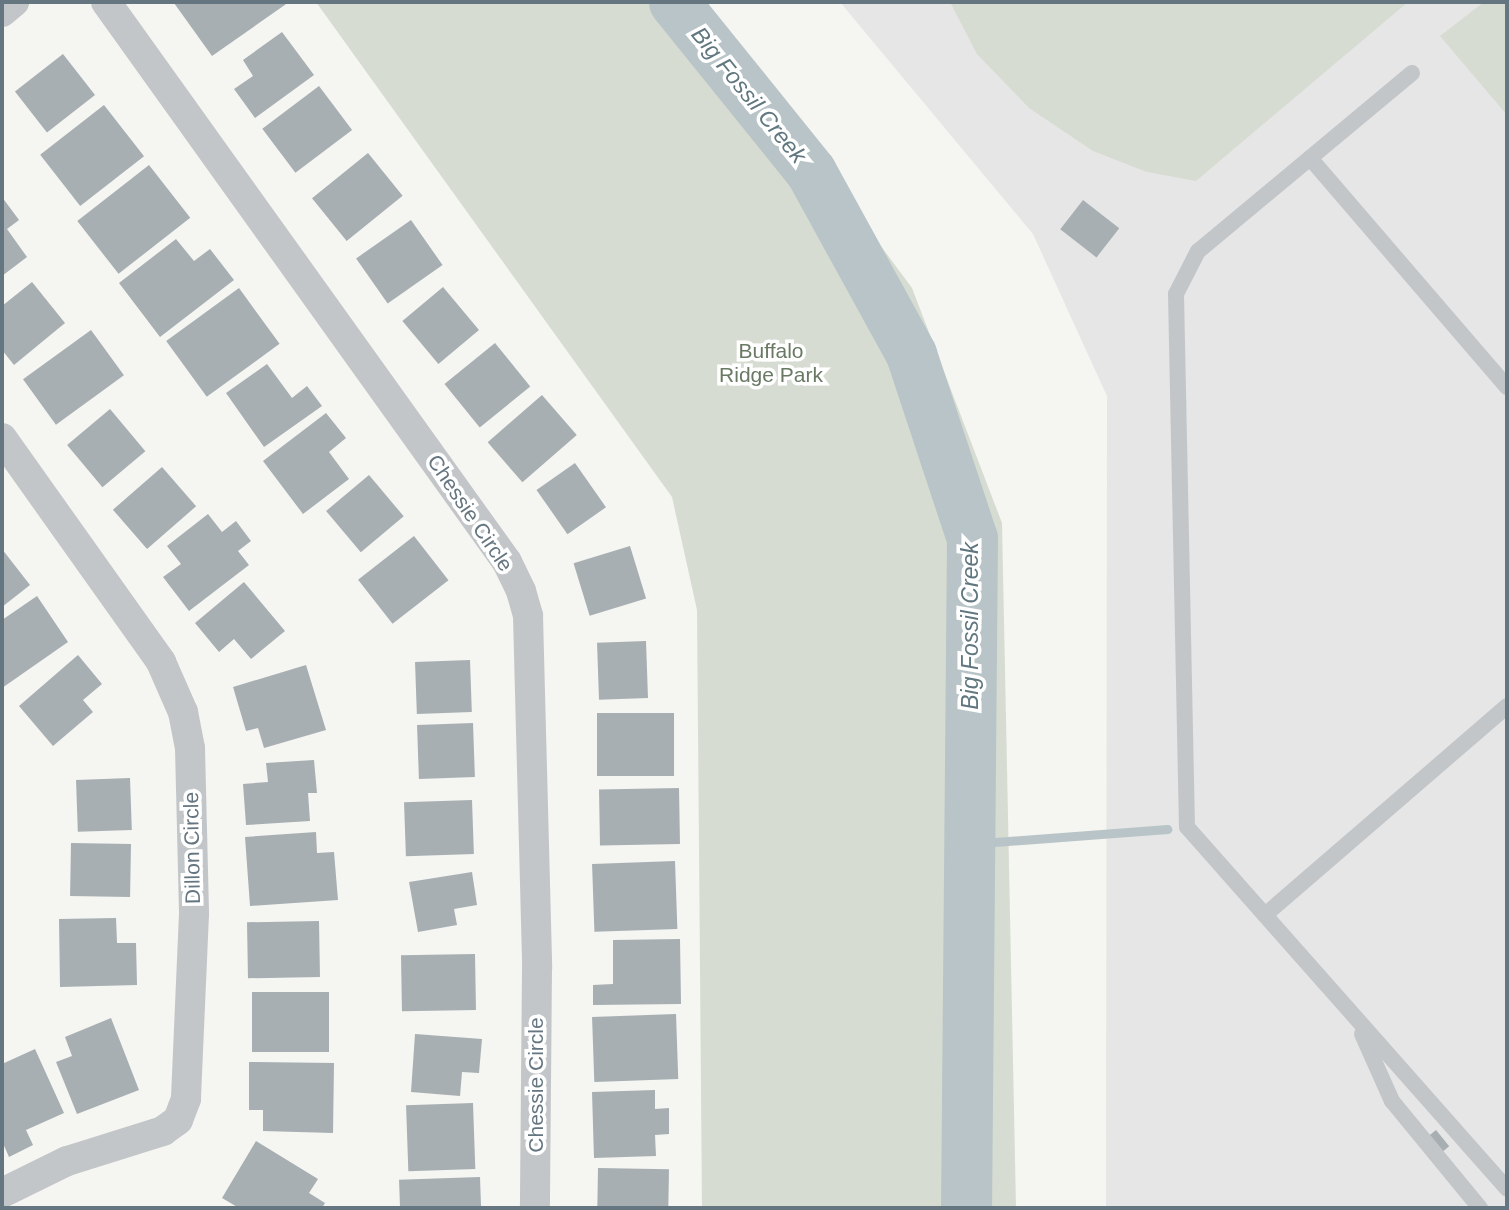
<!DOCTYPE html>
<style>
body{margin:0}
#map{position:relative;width:1509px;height:1210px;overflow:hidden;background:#f5f5f1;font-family:Arial,sans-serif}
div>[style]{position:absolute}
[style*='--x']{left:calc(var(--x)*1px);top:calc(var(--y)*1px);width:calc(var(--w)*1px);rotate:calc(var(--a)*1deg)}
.built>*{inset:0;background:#e5e6e5}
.green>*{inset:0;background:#d6dcd2}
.stream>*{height:9px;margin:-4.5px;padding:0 4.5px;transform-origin:4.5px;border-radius:4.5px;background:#b8c4c7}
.river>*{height:51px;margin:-25.5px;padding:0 25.5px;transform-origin:25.5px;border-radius:25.5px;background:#b8c4c7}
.building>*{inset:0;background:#a7afb3;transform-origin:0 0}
.service>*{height:16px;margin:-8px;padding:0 8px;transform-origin:8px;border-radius:8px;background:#c3c6c9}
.minor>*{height:30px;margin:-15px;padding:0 15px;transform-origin:15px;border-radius:15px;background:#c3c6c9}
span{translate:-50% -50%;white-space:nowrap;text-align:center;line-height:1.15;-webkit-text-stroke:7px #fff;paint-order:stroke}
.park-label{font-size:21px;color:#697963}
.street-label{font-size:21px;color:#657681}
.water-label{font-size:23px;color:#60777f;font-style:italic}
.frame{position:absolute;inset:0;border:4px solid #657681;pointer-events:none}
</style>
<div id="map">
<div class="built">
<div style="clip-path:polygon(840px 2px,1507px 2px,1507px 1208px,1106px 1208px,1107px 396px,1033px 234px)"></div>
</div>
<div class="green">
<div style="clip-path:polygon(316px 2px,700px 2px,912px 288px,1002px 523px,1016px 1208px,702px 1208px,697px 610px,672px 497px)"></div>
<div style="clip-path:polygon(950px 2px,1408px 2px,1196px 181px,1147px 172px,1093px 151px,1029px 108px,977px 54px)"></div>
<div style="clip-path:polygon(1484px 2px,1507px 2px,1507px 115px,1440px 36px)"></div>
</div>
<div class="stream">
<div style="--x:969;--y:844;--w:199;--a:-4.3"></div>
</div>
<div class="river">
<div style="--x:674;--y:2;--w:218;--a:51.1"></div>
<div style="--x:811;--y:172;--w:208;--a:61.2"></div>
<div style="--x:911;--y:354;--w:194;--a:71.7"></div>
<div style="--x:972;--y:538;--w:670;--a:90.51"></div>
</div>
<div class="building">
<div style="clip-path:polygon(289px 2px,212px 56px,174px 3px,176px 2px)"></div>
<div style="clip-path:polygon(282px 32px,314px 75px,255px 118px,234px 89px,253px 76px,243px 60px)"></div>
<div style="left:63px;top:54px;width:52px;height:61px;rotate:52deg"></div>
<div style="left:319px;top:86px;width:55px;height:71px;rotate:53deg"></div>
<div style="left:104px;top:105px;width:65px;height:81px;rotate:52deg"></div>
<div style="left:368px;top:153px;width:55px;height:72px;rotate:51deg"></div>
<div style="left:149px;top:165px;width:67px;height:91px;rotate:52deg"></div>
<div style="clip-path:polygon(2px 197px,19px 220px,7px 229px,27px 257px,2px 276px)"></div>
<div style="left:1083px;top:200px;width:46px;height:37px;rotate:38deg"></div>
<div style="left:411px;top:220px;width:55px;height:67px;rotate:55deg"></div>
<div style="clip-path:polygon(176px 239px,194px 261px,210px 249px,234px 280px,160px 337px,119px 283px)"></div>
<div style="clip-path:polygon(32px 282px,65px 323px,14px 365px,2px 350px,2px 306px)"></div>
<div style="left:443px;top:287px;width:56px;height:53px;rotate:50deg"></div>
<div style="left:239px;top:288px;width:69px;height:90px;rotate:54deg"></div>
<div style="left:91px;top:330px;width:56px;height:84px;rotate:54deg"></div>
<div style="left:495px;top:343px;width:56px;height:65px;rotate:51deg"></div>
<div style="clip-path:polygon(267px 364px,292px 398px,307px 386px,322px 406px,264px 447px,226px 393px)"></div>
<div style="left:542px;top:395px;width:53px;height:72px;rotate:49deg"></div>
<div style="left:110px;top:409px;width:55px;height:56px;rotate:50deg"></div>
<div style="clip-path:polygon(326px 413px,346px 438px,329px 452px,349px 479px,303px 514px,263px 461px)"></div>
<div style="left:575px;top:463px;width:54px;height:47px;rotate:55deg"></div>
<div style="left:162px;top:467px;width:52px;height:65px;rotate:49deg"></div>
<div style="left:369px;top:475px;width:54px;height:56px;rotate:50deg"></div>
<div style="clip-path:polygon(208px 514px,222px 532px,236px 521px,251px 541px,238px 551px,249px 565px,189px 611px,163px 577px,181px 564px,167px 546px)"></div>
<div style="left:414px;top:536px;width:56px;height:71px;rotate:52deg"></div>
<div style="left:630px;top:546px;width:55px;height:59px;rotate:73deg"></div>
<div style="clip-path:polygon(2px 549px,30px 585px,2px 607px)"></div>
<div style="clip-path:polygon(244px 582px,285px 631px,251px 659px,234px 639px,219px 652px,195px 623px)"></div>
<div style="clip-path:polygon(37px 596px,68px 642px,2px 688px,2px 620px)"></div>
<div style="left:646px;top:641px;width:57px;height:49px;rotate:88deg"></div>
<div style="clip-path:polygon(78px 655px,102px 684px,83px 700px,93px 712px,53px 746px,19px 706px)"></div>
<div style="left:470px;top:660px;width:52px;height:55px;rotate:88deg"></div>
<div style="clip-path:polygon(306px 665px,326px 730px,264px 748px,258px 728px,246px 731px,233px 687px)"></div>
<div style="left:597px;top:713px;width:77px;height:63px"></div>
<div style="left:473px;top:723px;width:54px;height:56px;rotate:88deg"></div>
<div style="clip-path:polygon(314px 760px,317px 793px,308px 793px,310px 821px,246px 825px,243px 784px,268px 782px,266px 763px)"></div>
<div style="left:130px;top:778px;width:52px;height:54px;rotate:88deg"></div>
<div style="left:679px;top:788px;width:56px;height:80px;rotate:89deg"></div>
<div style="left:472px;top:800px;width:54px;height:68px;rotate:88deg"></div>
<div style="clip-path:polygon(316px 832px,317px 853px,334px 852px,338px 900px,250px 906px,245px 837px)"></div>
<div style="left:71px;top:843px;width:60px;height:53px;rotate:1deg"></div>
<div style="left:675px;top:861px;width:68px;height:83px;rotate:88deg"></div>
<div style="clip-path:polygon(472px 872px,477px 905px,454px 909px,457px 925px,418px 932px,409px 882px)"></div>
<div style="clip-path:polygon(116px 918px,117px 943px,136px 943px,137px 985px,60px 987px,59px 919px)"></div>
<div style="left:319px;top:921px;width:56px;height:72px;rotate:89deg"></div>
<div style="clip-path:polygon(680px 939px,681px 1004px,593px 1005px,593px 985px,613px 984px,613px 940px)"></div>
<div style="left:475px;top:954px;width:56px;height:74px;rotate:89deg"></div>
<div style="left:252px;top:992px;width:77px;height:60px"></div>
<div style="left:676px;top:1014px;width:65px;height:84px;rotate:88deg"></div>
<div style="clip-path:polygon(111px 1018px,139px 1090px,77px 1114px,56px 1062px,72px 1056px,65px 1037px)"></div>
<div style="clip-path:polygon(415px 1034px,482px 1039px,479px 1073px,462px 1072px,460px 1096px,411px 1092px)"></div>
<div style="clip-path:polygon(35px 1049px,64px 1113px,26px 1130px,33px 1145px,9px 1157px,2px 1141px,2px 1064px)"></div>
<div style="clip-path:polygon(249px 1062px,334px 1063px,333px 1133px,263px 1131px,263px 1110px,249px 1110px)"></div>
<div style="clip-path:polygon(655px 1090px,655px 1109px,669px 1108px,669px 1134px,655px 1135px,656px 1156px,594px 1158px,592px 1092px)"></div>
<div style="left:473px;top:1103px;width:66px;height:67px;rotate:88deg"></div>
<div style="left:1436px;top:1130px;width:21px;height:9px;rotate:51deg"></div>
<div style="clip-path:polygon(256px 1141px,318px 1179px,309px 1193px,325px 1203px,322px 1208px,239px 1208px,222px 1198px)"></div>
<div style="left:598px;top:1168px;width:71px;height:40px;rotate:1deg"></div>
<div style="left:480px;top:1177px;width:31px;height:81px;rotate:88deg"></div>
</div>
<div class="service">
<div style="--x:1412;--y:73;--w:278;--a:140.2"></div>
<div style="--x:1198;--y:251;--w:48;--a:117.1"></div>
<div style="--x:1176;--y:294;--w:533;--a:88.82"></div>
<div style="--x:1187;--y:827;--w:483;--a:48.5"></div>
<div style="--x:1310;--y:158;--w:302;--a:49.3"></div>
<div style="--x:1265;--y:915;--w:320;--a:-40.8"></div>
<div style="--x:1362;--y:1034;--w:73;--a:65.9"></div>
<div style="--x:1392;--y:1101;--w:139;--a:50.6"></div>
</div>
<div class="minor">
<div style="--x:106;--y:2;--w:689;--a:54.39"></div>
<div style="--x:507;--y:562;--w:32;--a:64"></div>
<div style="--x:521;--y:591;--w:26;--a:74"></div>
<div style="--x:528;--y:616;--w:352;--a:88.5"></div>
<div style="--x:537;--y:968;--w:240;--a:90.5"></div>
<div style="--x:2;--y:12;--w:16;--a:-40"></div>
<div style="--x:2;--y:438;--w:275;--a:54.6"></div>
<div style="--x:161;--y:662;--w:55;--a:66.3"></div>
<div style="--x:183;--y:712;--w:37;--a:79"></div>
<div style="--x:190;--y:748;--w:166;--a:88.6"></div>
<div style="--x:194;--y:914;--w:185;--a:92.5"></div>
<div style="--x:186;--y:1099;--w:22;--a:111"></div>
<div style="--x:178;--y:1120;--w:19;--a:144"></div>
<div style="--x:163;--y:1131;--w:101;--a:162.6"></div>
<div style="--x:67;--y:1161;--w:72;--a:153.8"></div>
</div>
<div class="park-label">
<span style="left:771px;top:363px">Buffalo<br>Ridge Park</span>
</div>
<div class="street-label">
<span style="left:470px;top:513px;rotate:56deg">Chessie Circle</span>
<span style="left:192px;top:848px;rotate:-91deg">Dillon Circle</span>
<span style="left:536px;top:1085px;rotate:-90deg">Chessie Circle</span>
</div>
<div class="water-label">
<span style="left:749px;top:95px;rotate:51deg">Big Fossil Creek</span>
<span style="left:970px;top:626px;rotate:-90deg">Big Fossil Creek</span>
</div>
<div class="frame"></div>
</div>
